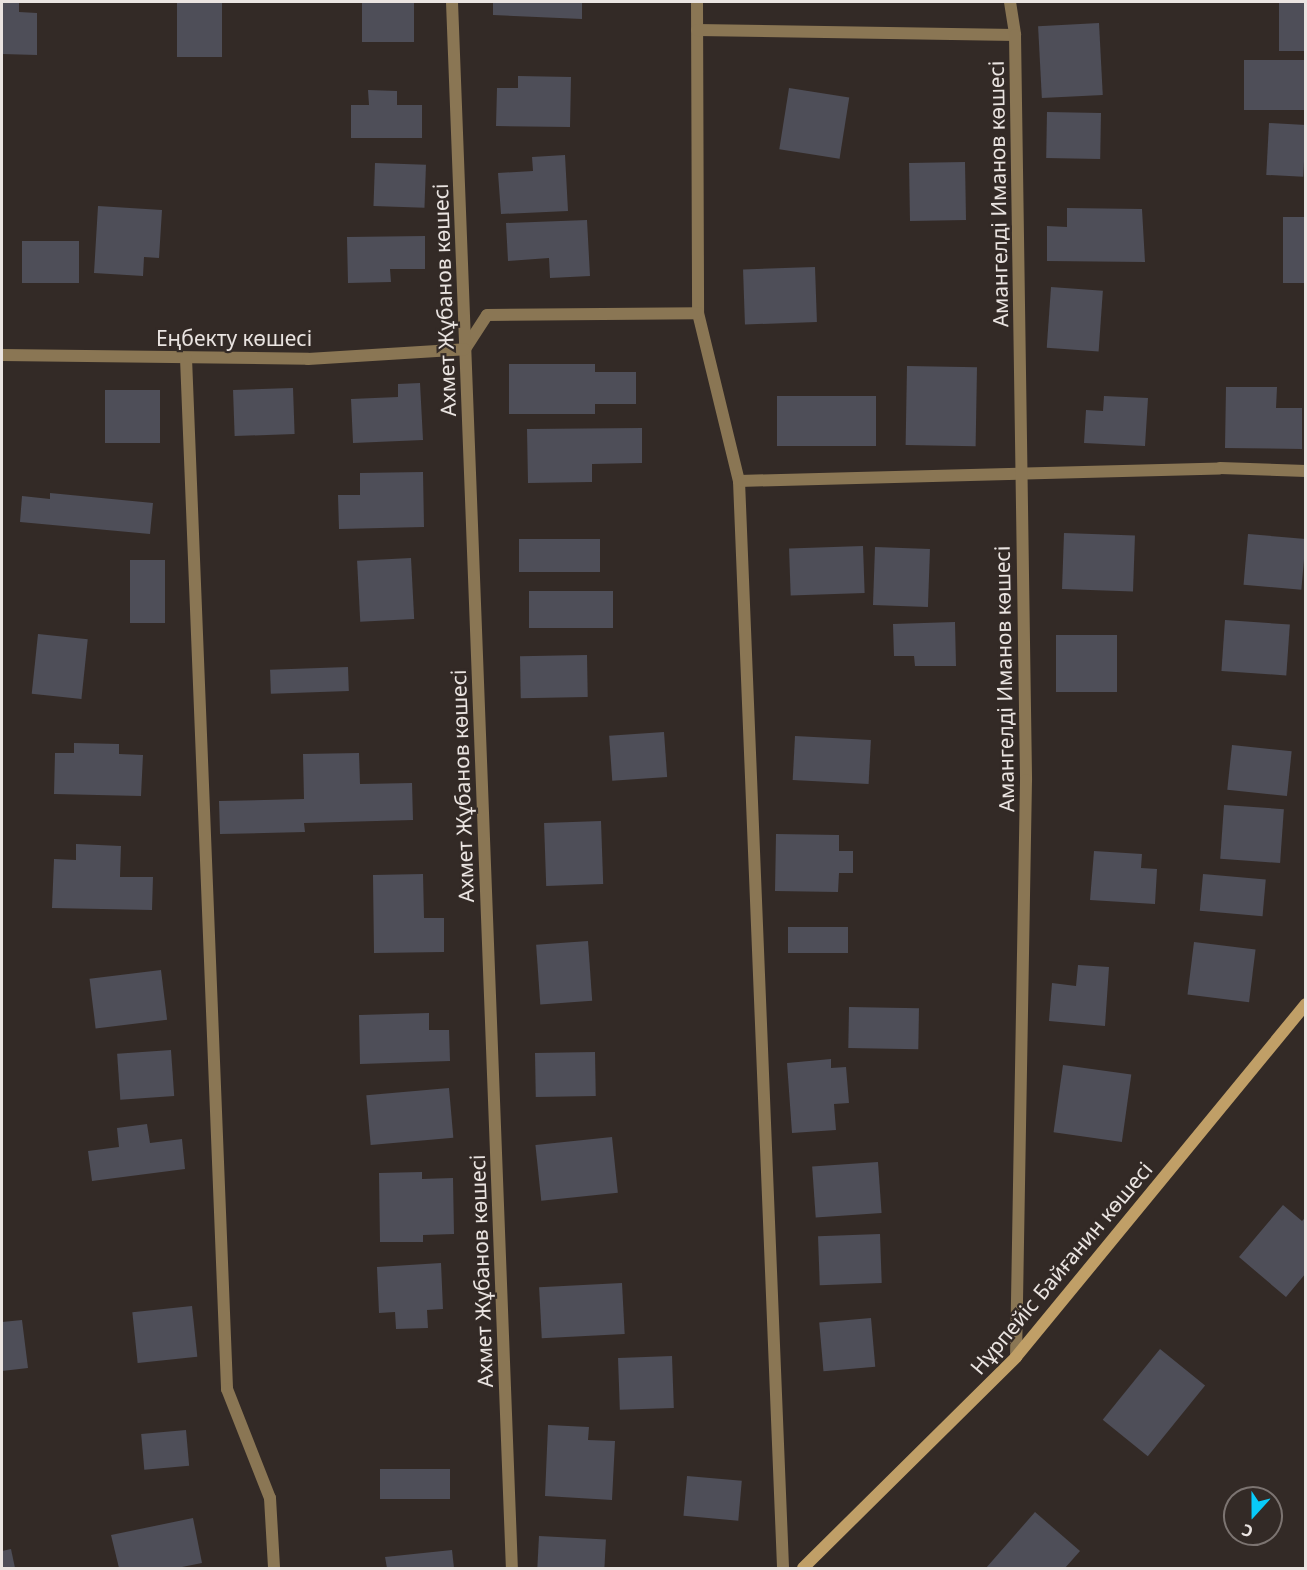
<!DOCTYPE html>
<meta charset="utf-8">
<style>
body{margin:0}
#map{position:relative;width:1307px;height:1570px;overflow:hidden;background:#332a26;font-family:"Noto Sans",sans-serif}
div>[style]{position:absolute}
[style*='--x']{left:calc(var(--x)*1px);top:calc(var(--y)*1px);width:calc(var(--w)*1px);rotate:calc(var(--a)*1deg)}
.building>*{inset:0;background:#4e4e58;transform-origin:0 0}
.lane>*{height:12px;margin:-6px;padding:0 6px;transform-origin:6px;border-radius:6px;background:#8a7654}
.street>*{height:12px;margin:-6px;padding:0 6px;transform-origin:6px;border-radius:6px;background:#8a7654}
.secondary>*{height:12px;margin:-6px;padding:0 6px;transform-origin:6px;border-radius:6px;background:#c09f67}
span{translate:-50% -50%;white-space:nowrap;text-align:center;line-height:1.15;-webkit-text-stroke:4.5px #332a26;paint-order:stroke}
.street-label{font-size:21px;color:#eae4e1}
.frame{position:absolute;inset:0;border:3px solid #eae4e1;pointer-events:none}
.north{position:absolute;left:1223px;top:1486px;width:60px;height:60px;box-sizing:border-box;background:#332a26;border:2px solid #7c7471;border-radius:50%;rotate:201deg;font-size:16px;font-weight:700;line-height:24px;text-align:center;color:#eae4e1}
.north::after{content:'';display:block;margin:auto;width:21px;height:27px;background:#08cbf9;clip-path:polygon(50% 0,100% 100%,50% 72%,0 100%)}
</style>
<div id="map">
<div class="building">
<div style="clip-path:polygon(2px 2px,19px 2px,19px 12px,37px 13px,37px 55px,2px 54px)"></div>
<div style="left:177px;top:2px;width:45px;height:55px"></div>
<div style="left:362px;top:2px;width:52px;height:40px"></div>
<div style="clip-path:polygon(493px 2px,582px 2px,582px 19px,493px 15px)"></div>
<div style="left:1279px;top:2px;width:27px;height:49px"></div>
<div style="left:1099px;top:23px;width:72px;height:61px;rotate:87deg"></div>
<div style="left:1244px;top:60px;width:62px;height:50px"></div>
<div style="clip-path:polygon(518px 76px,571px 77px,570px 127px,496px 126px,497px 88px,518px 88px)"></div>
<div style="left:789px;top:88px;width:61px;height:62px;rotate:9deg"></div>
<div style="clip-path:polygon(368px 90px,397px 91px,397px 105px,422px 105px,422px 138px,351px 138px,351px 105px,369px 105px)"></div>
<div style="left:1047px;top:112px;width:54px;height:46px;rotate:1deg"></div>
<div style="left:1269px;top:123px;width:37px;height:52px;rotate:3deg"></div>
<div style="clip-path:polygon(565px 155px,568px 211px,501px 214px,498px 173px,533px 171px,532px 157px)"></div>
<div style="left:965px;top:162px;width:58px;height:56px;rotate:89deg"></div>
<div style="left:375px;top:163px;width:51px;height:43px;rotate:2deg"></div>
<div style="clip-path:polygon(98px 206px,162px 210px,159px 258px,144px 257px,143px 276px,94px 273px)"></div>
<div style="clip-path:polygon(1067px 208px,1142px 209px,1145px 262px,1047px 261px,1047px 226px,1067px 227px)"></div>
<div style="left:1283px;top:217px;width:23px;height:66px"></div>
<div style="clip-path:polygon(587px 220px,590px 276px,550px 278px,549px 258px,508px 261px,506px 223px)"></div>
<div style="clip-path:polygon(425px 236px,425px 269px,390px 269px,391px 282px,348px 283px,347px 237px)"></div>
<div style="left:79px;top:241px;width:42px;height:57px;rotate:90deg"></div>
<div style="left:815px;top:267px;width:55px;height:72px;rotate:88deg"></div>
<div style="left:1051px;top:287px;width:52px;height:61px;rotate:4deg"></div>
<div style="clip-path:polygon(509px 364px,595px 364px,595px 372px,636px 372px,636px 404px,595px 404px,595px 414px,509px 414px)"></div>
<div style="left:907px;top:366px;width:70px;height:79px;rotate:1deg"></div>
<div style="clip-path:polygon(420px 383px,423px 440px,353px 443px,351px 399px,398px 397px,398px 384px)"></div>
<div style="clip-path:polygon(1226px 387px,1277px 387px,1276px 408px,1302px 408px,1302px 449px,1225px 448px)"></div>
<div style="left:293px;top:388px;width:46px;height:60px;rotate:88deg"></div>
<div style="left:105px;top:390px;width:55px;height:53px"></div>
<div style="left:876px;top:396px;width:50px;height:99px;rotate:90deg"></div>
<div style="clip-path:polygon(1104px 396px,1148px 398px,1145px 446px,1084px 443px,1086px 410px,1103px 411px)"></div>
<div style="clip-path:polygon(642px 428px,642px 463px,592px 464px,592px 482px,528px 483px,527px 429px)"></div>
<div style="clip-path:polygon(423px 472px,424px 527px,339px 529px,338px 495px,360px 495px,360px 473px)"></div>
<div style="clip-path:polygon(50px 493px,153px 503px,150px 534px,20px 522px,22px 496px,50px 499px)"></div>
<div style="left:1064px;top:533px;width:71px;height:56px;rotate:2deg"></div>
<div style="left:1248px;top:534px;width:58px;height:51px;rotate:5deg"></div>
<div style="left:600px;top:539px;width:33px;height:81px;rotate:90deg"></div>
<div style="left:863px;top:546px;width:47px;height:74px;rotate:88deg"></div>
<div style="left:875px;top:547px;width:55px;height:58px;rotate:2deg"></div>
<div style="left:411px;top:558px;width:61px;height:54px;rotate:87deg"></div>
<div style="left:130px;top:560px;width:35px;height:63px"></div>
<div style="left:529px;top:591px;width:84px;height:37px"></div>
<div style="left:1225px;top:620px;width:65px;height:51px;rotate:4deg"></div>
<div style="clip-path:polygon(955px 622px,956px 666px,915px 666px,914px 656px,894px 656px,893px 624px)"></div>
<div style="left:38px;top:634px;width:50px;height:60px;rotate:6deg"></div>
<div style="left:1056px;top:635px;width:61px;height:57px"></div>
<div style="left:587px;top:655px;width:42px;height:67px;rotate:89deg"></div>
<div style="left:348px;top:667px;width:24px;height:78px;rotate:88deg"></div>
<div style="left:664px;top:732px;width:45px;height:55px;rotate:86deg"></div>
<div style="left:795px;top:736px;width:76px;height:44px;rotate:3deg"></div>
<div style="clip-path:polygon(74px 743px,119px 744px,119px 754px,143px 755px,141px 796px,54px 794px,55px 753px,74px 753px)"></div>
<div style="left:1232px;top:745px;width:60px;height:45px;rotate:6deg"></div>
<div style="clip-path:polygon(359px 753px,360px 784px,412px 783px,413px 820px,304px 823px,305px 832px,220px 834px,219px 801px,304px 799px,303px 754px)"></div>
<div style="left:1224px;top:805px;width:60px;height:54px;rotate:4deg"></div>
<div style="left:601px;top:821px;width:63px;height:57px;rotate:88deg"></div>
<div style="clip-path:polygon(776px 834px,839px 835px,839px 851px,853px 851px,853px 873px,839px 873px,838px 892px,775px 891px)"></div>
<div style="clip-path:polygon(76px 844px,121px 846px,120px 877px,153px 877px,152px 910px,52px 908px,54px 859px,76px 860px)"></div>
<div style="clip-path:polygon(1094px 851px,1142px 854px,1141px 868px,1157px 869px,1155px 904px,1090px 900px)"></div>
<div style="clip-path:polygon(423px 874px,424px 918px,444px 918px,444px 952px,374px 953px,373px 875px)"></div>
<div style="left:1203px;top:874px;width:63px;height:37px;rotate:5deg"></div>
<div style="left:788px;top:927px;width:60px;height:26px"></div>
<div style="left:588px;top:941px;width:60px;height:52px;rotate:86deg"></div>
<div style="left:1194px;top:942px;width:62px;height:53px;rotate:7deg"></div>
<div style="clip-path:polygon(1078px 965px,1109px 967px,1105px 1026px,1049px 1021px,1052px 983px,1076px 986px)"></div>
<div style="left:161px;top:970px;width:50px;height:72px;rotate:83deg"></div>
<div style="left:849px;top:1007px;width:70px;height:41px;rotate:1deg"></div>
<div style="clip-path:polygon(429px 1013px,429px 1030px,449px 1030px,450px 1061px,360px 1064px,359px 1015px)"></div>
<div style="left:171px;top:1050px;width:46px;height:54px;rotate:86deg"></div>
<div style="left:595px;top:1052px;width:44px;height:60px;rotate:89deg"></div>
<div style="clip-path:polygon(831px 1059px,831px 1068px,846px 1067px,849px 1103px,834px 1104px,836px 1130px,792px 1133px,787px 1063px)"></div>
<div style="left:1063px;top:1065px;width:69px;height:68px;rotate:8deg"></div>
<div style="left:449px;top:1088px;width:50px;height:83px;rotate:85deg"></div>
<div style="clip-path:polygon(147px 1124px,150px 1143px,182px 1139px,185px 1169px,92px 1181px,88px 1151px,119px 1147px,117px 1128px)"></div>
<div style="left:612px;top:1137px;width:56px;height:77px;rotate:84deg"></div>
<div style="left:878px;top:1162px;width:51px;height:66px;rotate:86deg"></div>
<div style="clip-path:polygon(422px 1172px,422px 1179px,453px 1178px,454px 1234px,423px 1235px,423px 1242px,380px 1242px,379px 1173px)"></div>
<div style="clip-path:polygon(1283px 1205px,1302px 1221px,1306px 1217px,1306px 1273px,1286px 1297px,1239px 1257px)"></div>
<div style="left:880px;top:1234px;width:49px;height:62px;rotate:88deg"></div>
<div style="clip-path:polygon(441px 1263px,443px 1309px,427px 1310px,428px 1328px,396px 1329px,395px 1312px,379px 1313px,377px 1267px)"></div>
<div style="left:622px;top:1283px;width:51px;height:83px;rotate:87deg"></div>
<div style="left:192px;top:1306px;width:51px;height:60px;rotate:84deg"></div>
<div style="left:871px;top:1318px;width:49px;height:52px;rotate:85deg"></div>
<div style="clip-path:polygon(22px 1320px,28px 1368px,2px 1371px,2px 1322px)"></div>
<div style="left:1160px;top:1349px;width:58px;height:91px;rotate:39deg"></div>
<div style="left:672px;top:1356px;width:52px;height:54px;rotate:88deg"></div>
<div style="clip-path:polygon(548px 1425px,589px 1427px,588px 1440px,615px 1441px,612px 1500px,545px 1496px)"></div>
<div style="left:186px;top:1430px;width:36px;height:45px;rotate:85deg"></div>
<div style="left:450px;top:1469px;width:30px;height:70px;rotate:90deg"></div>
<div style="left:687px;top:1476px;width:55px;height:40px;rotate:5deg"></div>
<div style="clip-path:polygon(1035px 1512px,1080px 1551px,1065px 1568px,986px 1568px)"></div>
<div style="clip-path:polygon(193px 1518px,202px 1563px,177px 1568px,119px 1568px,111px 1535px)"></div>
<div style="left:539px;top:1536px;width:67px;height:32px;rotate:3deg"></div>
<div style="clip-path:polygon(11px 1549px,15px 1568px,2px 1568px,2px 1551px)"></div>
<div style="clip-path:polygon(452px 1550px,454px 1568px,387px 1568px,385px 1557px)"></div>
</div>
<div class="lane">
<div style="--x:697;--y:2;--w:311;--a:89.8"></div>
<div style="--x:698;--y:313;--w:173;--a:76.3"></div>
<div style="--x:739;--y:481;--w:1088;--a:87.68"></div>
<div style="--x:697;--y:30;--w:318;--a:0.9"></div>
<div style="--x:465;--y:349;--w:40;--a:-57.1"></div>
<div style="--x:487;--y:315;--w:211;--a:-0.5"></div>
<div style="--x:739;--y:481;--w:481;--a:-1.5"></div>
<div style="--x:1220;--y:468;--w:86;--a:2"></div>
</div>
<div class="street">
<div style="--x:452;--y:2;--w:1567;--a:87.81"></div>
<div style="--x:1010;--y:2;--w:33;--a:81"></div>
<div style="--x:1015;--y:35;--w:745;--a:89.15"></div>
<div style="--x:1026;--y:780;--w:577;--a:90.99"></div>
<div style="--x:2;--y:355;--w:306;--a:0.7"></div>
<div style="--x:308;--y:359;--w:157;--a:-3.6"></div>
<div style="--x:186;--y:358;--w:1032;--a:87.72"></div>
<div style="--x:227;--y:1389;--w:117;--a:68.5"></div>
<div style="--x:270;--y:1498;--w:70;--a:86.7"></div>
</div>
<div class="secondary">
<div style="--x:803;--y:1568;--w:300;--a:-44.7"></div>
<div style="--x:1016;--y:1357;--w:457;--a:-50.6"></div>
</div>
<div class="street-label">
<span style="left:998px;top:194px;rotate:-91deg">Амангелді Иманов көшесі</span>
<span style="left:444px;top:300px;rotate:-92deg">Ахмет Жұбанов көшесі</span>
<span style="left:234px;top:338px">Еңбекту көшесі</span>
<span style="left:1004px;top:679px;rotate:-91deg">Амангелді Иманов көшесі</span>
<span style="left:462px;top:786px;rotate:-92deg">Ахмет Жұбанов көшесі</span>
<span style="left:1061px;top:1268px;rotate:-50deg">Нұрпейіс Байғанин көшесі</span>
<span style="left:481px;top:1271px;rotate:-92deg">Ахмет Жұбанов көшесі</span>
</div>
<div class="frame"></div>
<div class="north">С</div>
</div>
